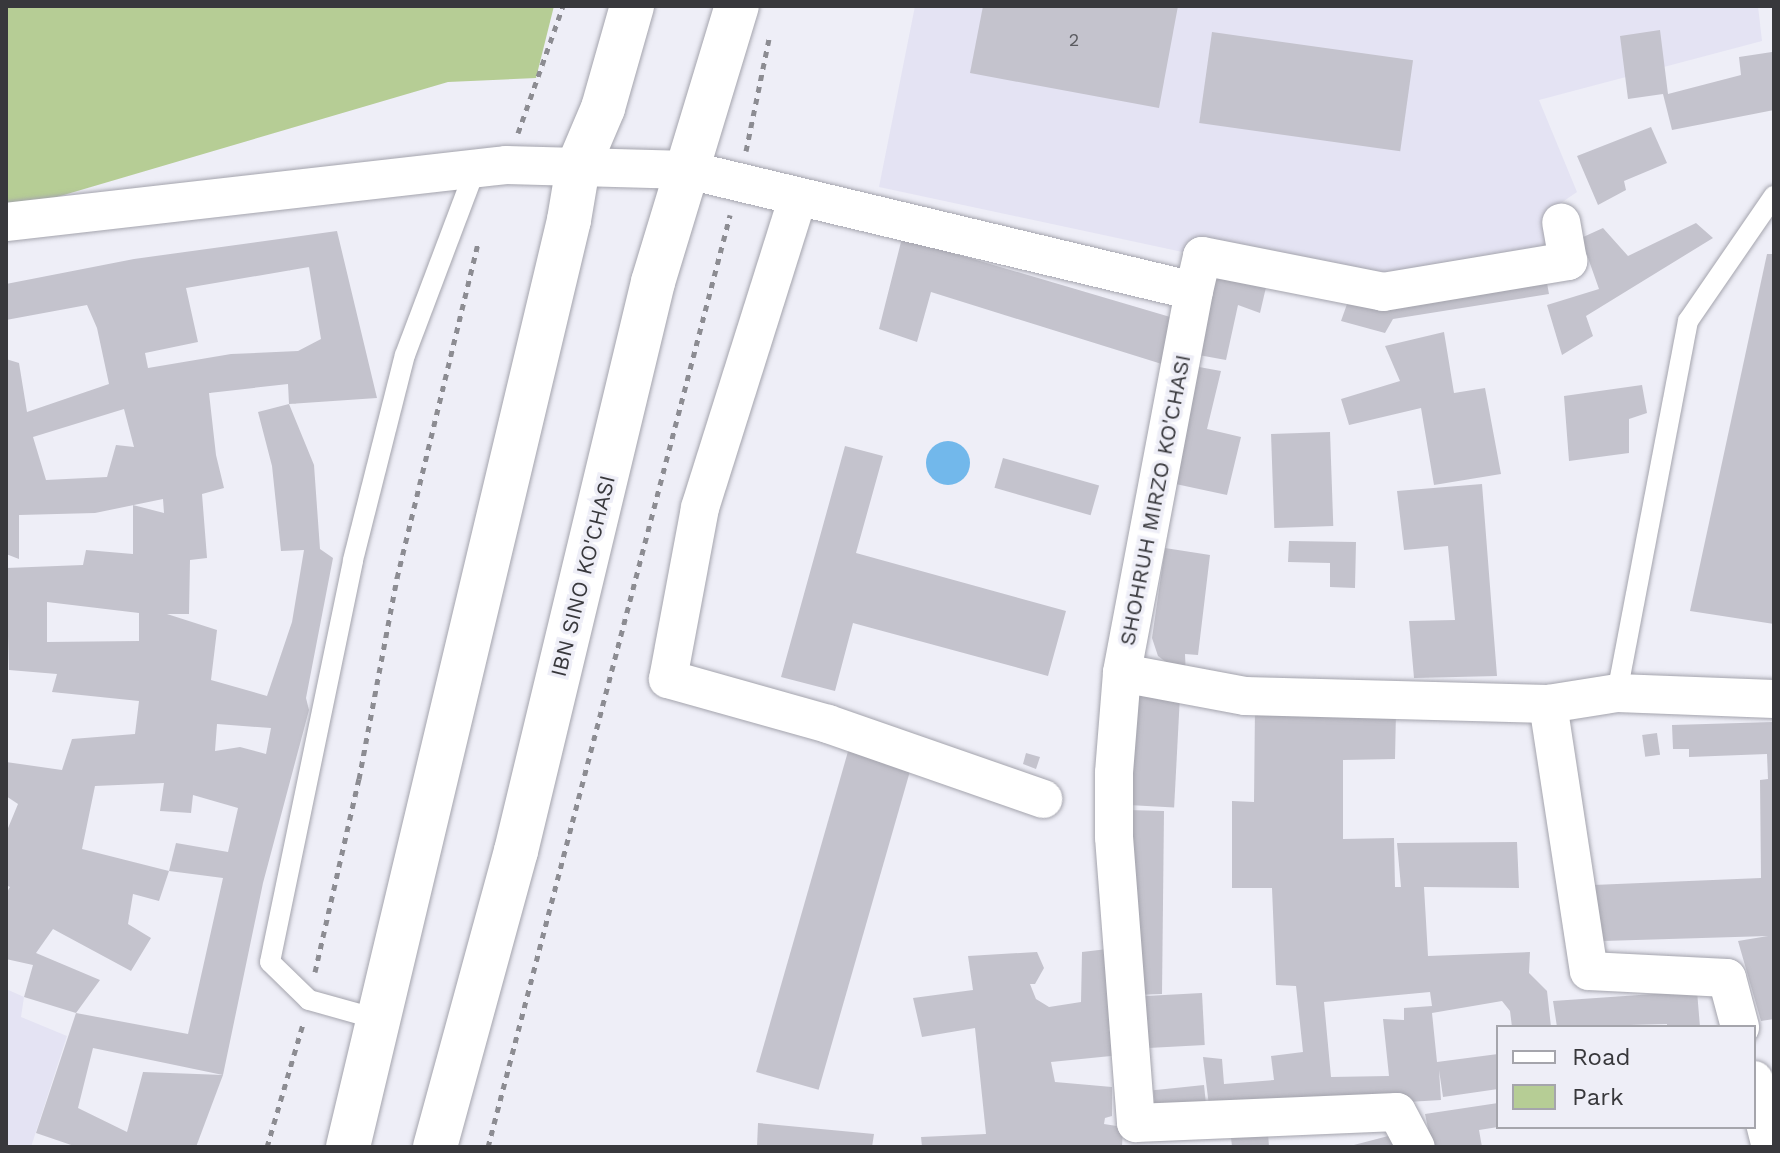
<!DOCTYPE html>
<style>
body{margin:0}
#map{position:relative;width:1780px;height:1153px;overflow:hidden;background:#eeeef7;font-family:"Work Sans",sans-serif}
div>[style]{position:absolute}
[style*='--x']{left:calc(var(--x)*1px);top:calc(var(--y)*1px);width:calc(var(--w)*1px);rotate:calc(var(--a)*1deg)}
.built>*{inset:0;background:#e4e3f3}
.green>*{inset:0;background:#b6cd95}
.water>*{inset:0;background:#72b8eb}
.round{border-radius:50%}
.building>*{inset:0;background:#c4c3cd;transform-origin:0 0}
.path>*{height:5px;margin-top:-2.5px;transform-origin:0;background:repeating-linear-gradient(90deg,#8c8c92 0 6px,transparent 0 12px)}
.roads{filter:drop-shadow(0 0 2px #a4a4ad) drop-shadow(0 0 2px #a4a4ad)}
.lane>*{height:20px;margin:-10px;padding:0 10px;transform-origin:10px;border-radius:10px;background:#fff}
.street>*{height:38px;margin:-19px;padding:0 19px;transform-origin:19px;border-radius:19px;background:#fff}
.primary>*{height:44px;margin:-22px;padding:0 22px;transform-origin:22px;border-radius:22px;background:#fff}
span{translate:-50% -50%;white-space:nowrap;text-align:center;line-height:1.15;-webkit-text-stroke:7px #eeeef7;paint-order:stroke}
.number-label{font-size:18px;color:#5b5b60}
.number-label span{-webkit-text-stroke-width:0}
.street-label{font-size:22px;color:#38383c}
.frame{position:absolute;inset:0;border:8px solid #38383c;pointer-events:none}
.legend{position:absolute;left:1496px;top:1025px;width:260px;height:104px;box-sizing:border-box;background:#eeeef7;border:2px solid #a5a5ac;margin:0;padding:10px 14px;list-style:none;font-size:24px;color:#38383c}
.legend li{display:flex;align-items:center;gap:16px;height:40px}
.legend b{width:40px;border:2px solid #a5a5ac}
</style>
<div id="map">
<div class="built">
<div style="clip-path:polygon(915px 6px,1758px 6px,1762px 41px,1539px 100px,1577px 192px,1558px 205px,1568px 261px,1374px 293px,879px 187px)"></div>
<div style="clip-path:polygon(6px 989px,24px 997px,21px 1017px,67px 1036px,31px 1147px,6px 1147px)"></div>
</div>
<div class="green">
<div style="clip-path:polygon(6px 6px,554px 6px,536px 78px,448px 82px,6px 212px)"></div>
</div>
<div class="water">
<div class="round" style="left:926px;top:441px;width:44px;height:44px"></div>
</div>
<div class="building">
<div style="clip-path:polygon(983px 6px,1178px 6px,1159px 108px,970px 73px)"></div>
<div style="clip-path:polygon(1660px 30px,1668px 94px,1741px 75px,1739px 57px,1772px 52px,1774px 110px,1672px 130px,1663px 94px,1628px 99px,1620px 36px)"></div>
<div style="left:1212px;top:32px;width:203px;height:92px;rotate:8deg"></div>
<div style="clip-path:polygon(1651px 127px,1667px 163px,1624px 181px,1626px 190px,1598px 205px,1577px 156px)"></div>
<div style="clip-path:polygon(1696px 223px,1713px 238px,1586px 316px,1593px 336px,1562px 355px,1547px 305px,1599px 289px,1581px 238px,1603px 228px,1628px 256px)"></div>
<div style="clip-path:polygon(evenodd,337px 231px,377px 398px,289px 404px,288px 384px,209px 393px,216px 455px,224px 488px,202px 494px,207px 558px,190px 560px,189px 614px,167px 614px,217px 630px,211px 680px,267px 696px,292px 622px,304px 550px,281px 551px,272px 466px,258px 412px,289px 404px,314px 465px,320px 549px,333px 558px,306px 698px,309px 710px,263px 883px,223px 1075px,93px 1048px,78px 1108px,127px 1132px,143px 1072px,223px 1075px,196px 1147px,77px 1147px,36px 1133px,76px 1013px,188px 1034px,223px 878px,169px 871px,176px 843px,228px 852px,238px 808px,193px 795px,191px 813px,160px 811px,164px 783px,95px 786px,82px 849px,169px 871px,159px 901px,133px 894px,128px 924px,151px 938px,131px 971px,53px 929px,36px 953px,100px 980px,76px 1013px,24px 997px,33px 965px,6px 959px,6px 894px,10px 887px,6px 885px,6px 833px,18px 804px,6px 796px,6px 762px,62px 770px,72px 739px,135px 734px,139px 701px,52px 692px,57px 674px,9px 670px,6px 568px,83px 565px,86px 550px,133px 554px,133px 505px,164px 513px,163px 499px,95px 513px,19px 515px,19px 559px,6px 554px,6px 359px,19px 363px,27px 412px,109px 384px,97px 328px,87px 305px,6px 320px,6px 284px,134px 259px,337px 231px,309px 267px,321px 339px,298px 351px,231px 354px,148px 368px,145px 353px,198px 342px,186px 288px,309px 267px,337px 231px,124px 409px,134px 447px,116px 445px,107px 477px,46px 480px,33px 437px,124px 409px,337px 231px,47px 602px,139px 613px,139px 641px,47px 642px,47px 602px,337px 231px,217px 724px,271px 728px,266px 754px,240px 747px,215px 751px,217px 724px)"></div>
<div style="clip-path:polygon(902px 238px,1177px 319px,1165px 365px,931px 292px,917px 342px,879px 329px)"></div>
<div style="clip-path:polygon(1767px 254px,1774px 254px,1774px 624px,1690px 611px)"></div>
<div style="clip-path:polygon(1544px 267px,1549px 294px,1393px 319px,1385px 333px,1341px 321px,1352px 290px)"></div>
<div style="clip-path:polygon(1214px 270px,1267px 283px,1260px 313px,1238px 305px,1226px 360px,1193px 354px)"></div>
<div style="clip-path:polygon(1444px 332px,1454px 393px,1485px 388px,1501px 474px,1434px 485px,1421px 408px,1349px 425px,1341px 399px,1400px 381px,1385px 346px)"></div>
<div style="clip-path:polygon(1199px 367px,1221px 371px,1207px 429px,1241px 437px,1227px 495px,1171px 483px)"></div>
<div style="clip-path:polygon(1642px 385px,1647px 413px,1629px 419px,1629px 453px,1569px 461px,1564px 396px)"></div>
<div style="left:1330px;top:432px;width:94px;height:59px;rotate:88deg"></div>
<div style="clip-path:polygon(845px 446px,883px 456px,856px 553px,1066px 611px,1048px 676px,853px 623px,835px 691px,781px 677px)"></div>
<div style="left:1003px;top:458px;width:100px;height:31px;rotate:16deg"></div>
<div style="clip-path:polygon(1482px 484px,1497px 676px,1414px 678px,1409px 621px,1455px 620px,1448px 546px,1404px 550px,1397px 491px)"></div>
<div style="clip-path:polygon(1289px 541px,1356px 542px,1355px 588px,1330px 587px,1330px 563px,1288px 562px)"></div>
<div style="clip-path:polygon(1165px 548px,1210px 555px,1198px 655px,1185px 654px,1186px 677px,1158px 656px,1152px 638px)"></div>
<div style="left:1130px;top:694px;width:50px;height:111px;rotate:3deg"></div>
<div style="clip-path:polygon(evenodd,1255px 707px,1396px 711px,1395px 759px,1343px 760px,1343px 839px,1394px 838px,1395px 887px,1401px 887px,1397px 843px,1517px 842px,1519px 888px,1424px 887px,1428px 956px,1530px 952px,1529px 973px,1547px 991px,1551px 1027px,1512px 1027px,1510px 1011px,1502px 1001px,1432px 1013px,1437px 1062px,1498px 1054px,1498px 1089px,1443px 1097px,1439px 1070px,1441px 1100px,1210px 1114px,1203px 1057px,1222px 1059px,1224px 1084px,1274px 1080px,1271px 1056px,1303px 1052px,1296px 986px,1276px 985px,1272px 888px,1232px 888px,1232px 801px,1254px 802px,1255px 707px,1430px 992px,1432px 1006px,1404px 1008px,1404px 1020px,1383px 1019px,1389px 1076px,1331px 1077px,1324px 1002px,1430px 992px)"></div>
<div style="clip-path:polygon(1774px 722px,1774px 1019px,1761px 1021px,1738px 941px,1768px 936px,1603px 941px,1593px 885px,1761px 878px,1760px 780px,1768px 779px,1767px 754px,1689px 757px,1689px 749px,1673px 749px,1672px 725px)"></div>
<div style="left:1657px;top:733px;width:22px;height:15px;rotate:82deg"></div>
<div style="left:849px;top:748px;width:65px;height:337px;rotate:16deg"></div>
<div style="clip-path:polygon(1026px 753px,1040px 757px,1036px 769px,1023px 764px)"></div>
<div style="clip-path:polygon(1128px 810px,1164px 811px,1162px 994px,1134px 995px)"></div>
<div style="clip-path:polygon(1116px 948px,1117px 1029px,1107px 1030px,1122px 1031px,1121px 1055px,1051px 1062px,1055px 1082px,1112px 1087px,1112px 1116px,1105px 1118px,1104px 1124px,1123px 1127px,1122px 1147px,922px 1147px,921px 1137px,986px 1134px,975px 1028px,922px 1037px,913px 998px,973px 990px,968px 956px,1037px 952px,1044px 968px,1035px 984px,1030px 984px,1036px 999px,1049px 1007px,1081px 1002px,1082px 952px)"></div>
<div style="clip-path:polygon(1697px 991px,1700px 1027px,1667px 1027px,1667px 1024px,1557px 1027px,1553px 1001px)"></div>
<div style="left:1202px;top:993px;width:52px;height:66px;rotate:87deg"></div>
<div style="left:1204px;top:1085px;width:28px;height:51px;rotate:84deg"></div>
<div style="clip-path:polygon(1498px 1103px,1498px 1127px,1479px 1130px,1482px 1147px,1432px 1147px,1425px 1114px)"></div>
<div style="clip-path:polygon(758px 1123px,874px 1134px,872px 1147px,757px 1147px)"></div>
<div style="clip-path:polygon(1268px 1133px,1269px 1147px,1232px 1147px,1231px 1137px)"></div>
<div style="clip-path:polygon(1396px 1134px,1401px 1147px,1350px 1147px,1350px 1146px)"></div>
</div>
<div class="path">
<div style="--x:518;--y:133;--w:135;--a:-70.5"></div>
<div style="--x:746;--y:151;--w:114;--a:-78.4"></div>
<div style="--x:315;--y:972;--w:198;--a:-77.2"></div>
<div style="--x:359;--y:779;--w:205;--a:-79.3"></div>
<div style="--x:397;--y:578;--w:344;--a:-76.4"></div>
<div style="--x:267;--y:1147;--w:128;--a:-73.7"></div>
<div style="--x:488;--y:1147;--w:963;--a:-75.44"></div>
</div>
<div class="roads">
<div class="lane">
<div style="--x:1617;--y:693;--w:379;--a:-79.2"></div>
<div style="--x:1688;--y:321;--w:152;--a:-55.5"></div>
<div style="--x:377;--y:1019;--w:71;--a:-164.4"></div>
<div style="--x:309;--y:1000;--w:54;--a:-135.7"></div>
<div style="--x:270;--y:962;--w:410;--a:-78.3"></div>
<div style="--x:353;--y:560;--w:211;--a:-75.8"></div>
<div style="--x:405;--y:355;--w:198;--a:-69.3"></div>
</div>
<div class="street">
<div style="--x:798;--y:197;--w:326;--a:107.5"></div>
<div style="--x:700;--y:508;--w:174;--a:100.6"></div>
<div style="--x:668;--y:679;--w:166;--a:15.7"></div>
<div style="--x:828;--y:724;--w:228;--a:19.2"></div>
<div style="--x:6;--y:222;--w:503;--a:-6.5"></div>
<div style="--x:506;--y:165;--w:182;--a:1.6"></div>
<div style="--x:688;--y:170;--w:520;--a:13.45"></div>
<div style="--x:1194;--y:291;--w:389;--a:100.7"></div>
<div style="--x:1122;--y:673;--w:125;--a:10.6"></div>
<div style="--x:1245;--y:696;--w:303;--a:1.5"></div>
<div style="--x:1548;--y:704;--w:70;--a:-9.1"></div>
<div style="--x:1617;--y:693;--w:157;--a:2.2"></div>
<div style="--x:1194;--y:291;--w:36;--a:-77"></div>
<div style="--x:1202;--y:256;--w:185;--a:11.2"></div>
<div style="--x:1383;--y:292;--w:188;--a:-9.5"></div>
<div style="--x:1568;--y:261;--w:39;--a:-100"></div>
<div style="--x:1122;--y:673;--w:100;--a:94.6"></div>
<div style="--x:1114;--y:773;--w:64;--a:90"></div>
<div style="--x:1114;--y:837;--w:287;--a:85.6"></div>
<div style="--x:1136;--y:1123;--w:261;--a:-2.4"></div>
<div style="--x:1397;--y:1112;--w:40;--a:62"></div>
<div style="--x:1548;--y:704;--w:270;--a:81.3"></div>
<div style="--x:1589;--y:971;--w:138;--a:2.9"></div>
<div style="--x:1727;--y:978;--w:51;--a:75.1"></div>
<div style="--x:1754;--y:1080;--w:69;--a:75.8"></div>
</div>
<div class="primary">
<div style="--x:348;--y:1147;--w:953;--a:-76.59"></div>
<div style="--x:569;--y:220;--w:54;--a:-80.4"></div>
<div style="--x:578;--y:167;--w:64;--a:-67"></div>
<div style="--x:603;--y:108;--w:106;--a:-74.1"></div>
<div style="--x:435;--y:1147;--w:307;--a:-74.7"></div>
<div style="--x:516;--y:851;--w:585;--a:-76.46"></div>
<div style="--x:653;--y:282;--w:288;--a:-73.1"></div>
</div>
</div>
<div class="number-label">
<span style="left:1074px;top:40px">2</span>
</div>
<div class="street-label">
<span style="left:1155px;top:500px;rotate:-79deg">SHOHRUH MIRZO KO'CHASI</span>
<span style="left:583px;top:576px;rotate:-76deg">IBN SINO KO'CHASI</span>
</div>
<div class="frame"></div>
<ul class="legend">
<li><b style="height:10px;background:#fff"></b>Road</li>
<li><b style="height:22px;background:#b6cd95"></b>Park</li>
</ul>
</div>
